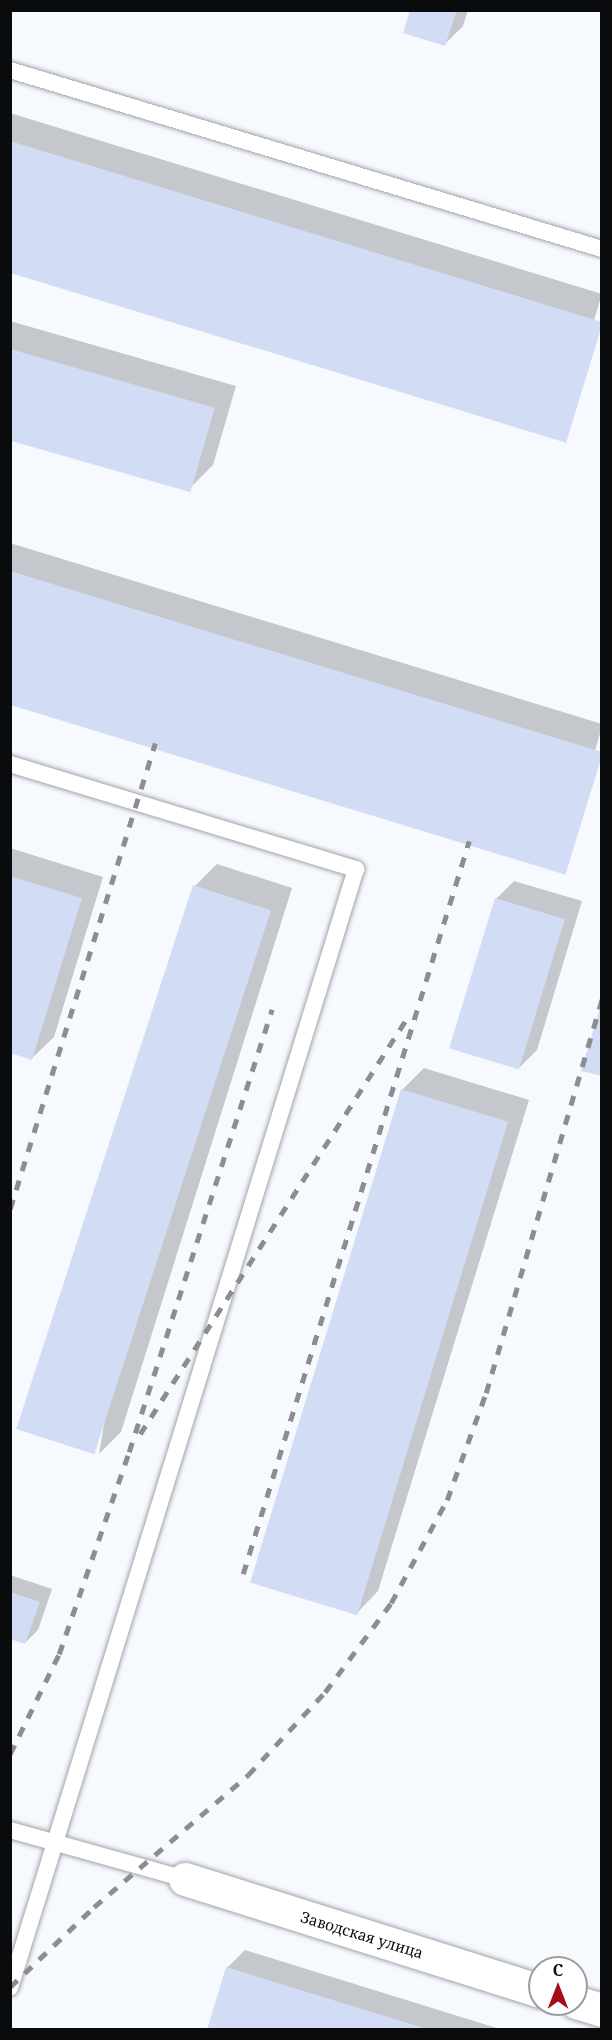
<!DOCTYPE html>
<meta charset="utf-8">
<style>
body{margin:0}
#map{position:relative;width:612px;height:2040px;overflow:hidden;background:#f6f9fe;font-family:"Noto Serif",serif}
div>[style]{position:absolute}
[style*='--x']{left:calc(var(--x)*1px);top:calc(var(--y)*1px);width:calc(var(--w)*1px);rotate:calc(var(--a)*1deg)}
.shadow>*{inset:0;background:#0003;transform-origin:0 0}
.building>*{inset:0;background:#d2dcf4;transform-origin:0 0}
.roads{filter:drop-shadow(0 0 2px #a2a4aa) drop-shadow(0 0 2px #a2a4aa)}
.lane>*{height:16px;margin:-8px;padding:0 8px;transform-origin:8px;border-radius:8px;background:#fff}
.street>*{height:33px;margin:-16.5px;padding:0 16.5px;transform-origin:16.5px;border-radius:16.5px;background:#fff}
.rail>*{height:4.5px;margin-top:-2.25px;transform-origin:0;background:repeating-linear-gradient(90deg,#8b8d91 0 10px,transparent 0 20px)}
span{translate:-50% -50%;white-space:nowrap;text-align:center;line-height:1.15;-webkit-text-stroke:6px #fff;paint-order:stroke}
.street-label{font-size:15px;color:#0a0b0d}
.frame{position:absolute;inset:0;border:12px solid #0a0b0d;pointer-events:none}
.north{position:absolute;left:528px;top:1956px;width:60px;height:60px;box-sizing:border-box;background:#fff;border:2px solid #9d9d9e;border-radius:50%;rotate:0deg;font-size:16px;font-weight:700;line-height:24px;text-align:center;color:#0a0b0d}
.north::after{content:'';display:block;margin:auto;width:21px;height:27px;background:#a50d17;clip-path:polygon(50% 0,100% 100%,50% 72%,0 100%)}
</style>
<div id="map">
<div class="shadow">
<div style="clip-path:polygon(412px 10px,468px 10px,463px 26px,445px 44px)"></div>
<div style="left:10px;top:113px;width:619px;height:152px;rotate:17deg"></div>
<div style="clip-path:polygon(10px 321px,236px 386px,213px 465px,191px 487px,10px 435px)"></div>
<div style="left:10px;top:543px;width:620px;height:154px;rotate:17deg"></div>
<div style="clip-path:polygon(10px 848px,103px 877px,54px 1037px,32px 1058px,10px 1052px)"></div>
<div style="clip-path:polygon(217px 864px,292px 888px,121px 1432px,99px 1454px,195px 886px)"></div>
<div style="clip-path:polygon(514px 881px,582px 901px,537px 1050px,519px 1068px,496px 899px)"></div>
<div style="clip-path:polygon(424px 1068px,529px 1100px,378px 1591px,357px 1613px,402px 1090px)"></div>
<div style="clip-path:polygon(10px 1575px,52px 1589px,38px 1630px,25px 1643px,10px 1638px)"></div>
<div style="clip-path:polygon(245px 1950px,503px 2030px,208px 2030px,227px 1968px)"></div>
</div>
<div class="building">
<div style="clip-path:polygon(410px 10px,457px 10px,445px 46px,403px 33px)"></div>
<div style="left:10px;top:141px;width:620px;height:126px;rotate:17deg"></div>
<div style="left:10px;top:349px;width:213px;height:88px;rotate:16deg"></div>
<div style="left:10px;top:571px;width:620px;height:128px;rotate:17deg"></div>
<div style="clip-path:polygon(10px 876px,82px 898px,32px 1060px,10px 1053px)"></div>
<div style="left:193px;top:885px;width:82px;height:572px;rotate:18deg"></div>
<div style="left:495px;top:898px;width:73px;height:157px;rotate:17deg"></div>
<div style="clip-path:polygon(602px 1001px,602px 1076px,581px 1071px)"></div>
<div style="left:401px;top:1089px;width:112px;height:516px;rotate:17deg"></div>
<div style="clip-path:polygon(10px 1592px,40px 1602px,25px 1644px,10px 1639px)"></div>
<div style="clip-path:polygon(226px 1967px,427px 2029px,427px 2030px,207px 2030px)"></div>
</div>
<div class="roads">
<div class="lane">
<div style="--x:10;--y:70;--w:618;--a:16.82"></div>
<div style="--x:10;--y:764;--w:362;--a:16.9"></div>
<div style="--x:356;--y:869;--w:1171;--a:107.18"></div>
<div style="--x:10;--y:1830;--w:182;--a:15.6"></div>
</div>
<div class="street">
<div style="--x:185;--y:1879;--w:372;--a:17.5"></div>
<div style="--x:576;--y:2002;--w:27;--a:17"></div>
</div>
</div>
<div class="rail">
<div style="--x:10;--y:1209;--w:488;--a:-72.7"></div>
<div style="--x:140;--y:1434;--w:498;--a:-57.3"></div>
<div style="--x:243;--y:1574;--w:767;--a:-72.86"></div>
<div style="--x:10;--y:1754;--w:111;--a:-63.9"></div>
<div style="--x:59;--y:1654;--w:214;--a:-70.9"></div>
<div style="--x:129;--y:1452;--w:465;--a:-72.1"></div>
<div style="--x:10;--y:1987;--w:116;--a:-43.6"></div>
<div style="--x:94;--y:1907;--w:203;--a:-40.6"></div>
<div style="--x:248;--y:1775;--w:113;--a:-47.1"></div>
<div style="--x:325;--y:1692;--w:111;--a:-53.4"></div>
<div style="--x:391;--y:1603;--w:117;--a:-61.5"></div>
<div style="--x:447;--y:1500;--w:114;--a:-70"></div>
<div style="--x:486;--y:1393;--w:411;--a:-73.6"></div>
</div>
<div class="street-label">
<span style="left:362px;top:1935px;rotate:17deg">Заводская улица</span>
</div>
<div class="frame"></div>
<div class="north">С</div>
</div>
